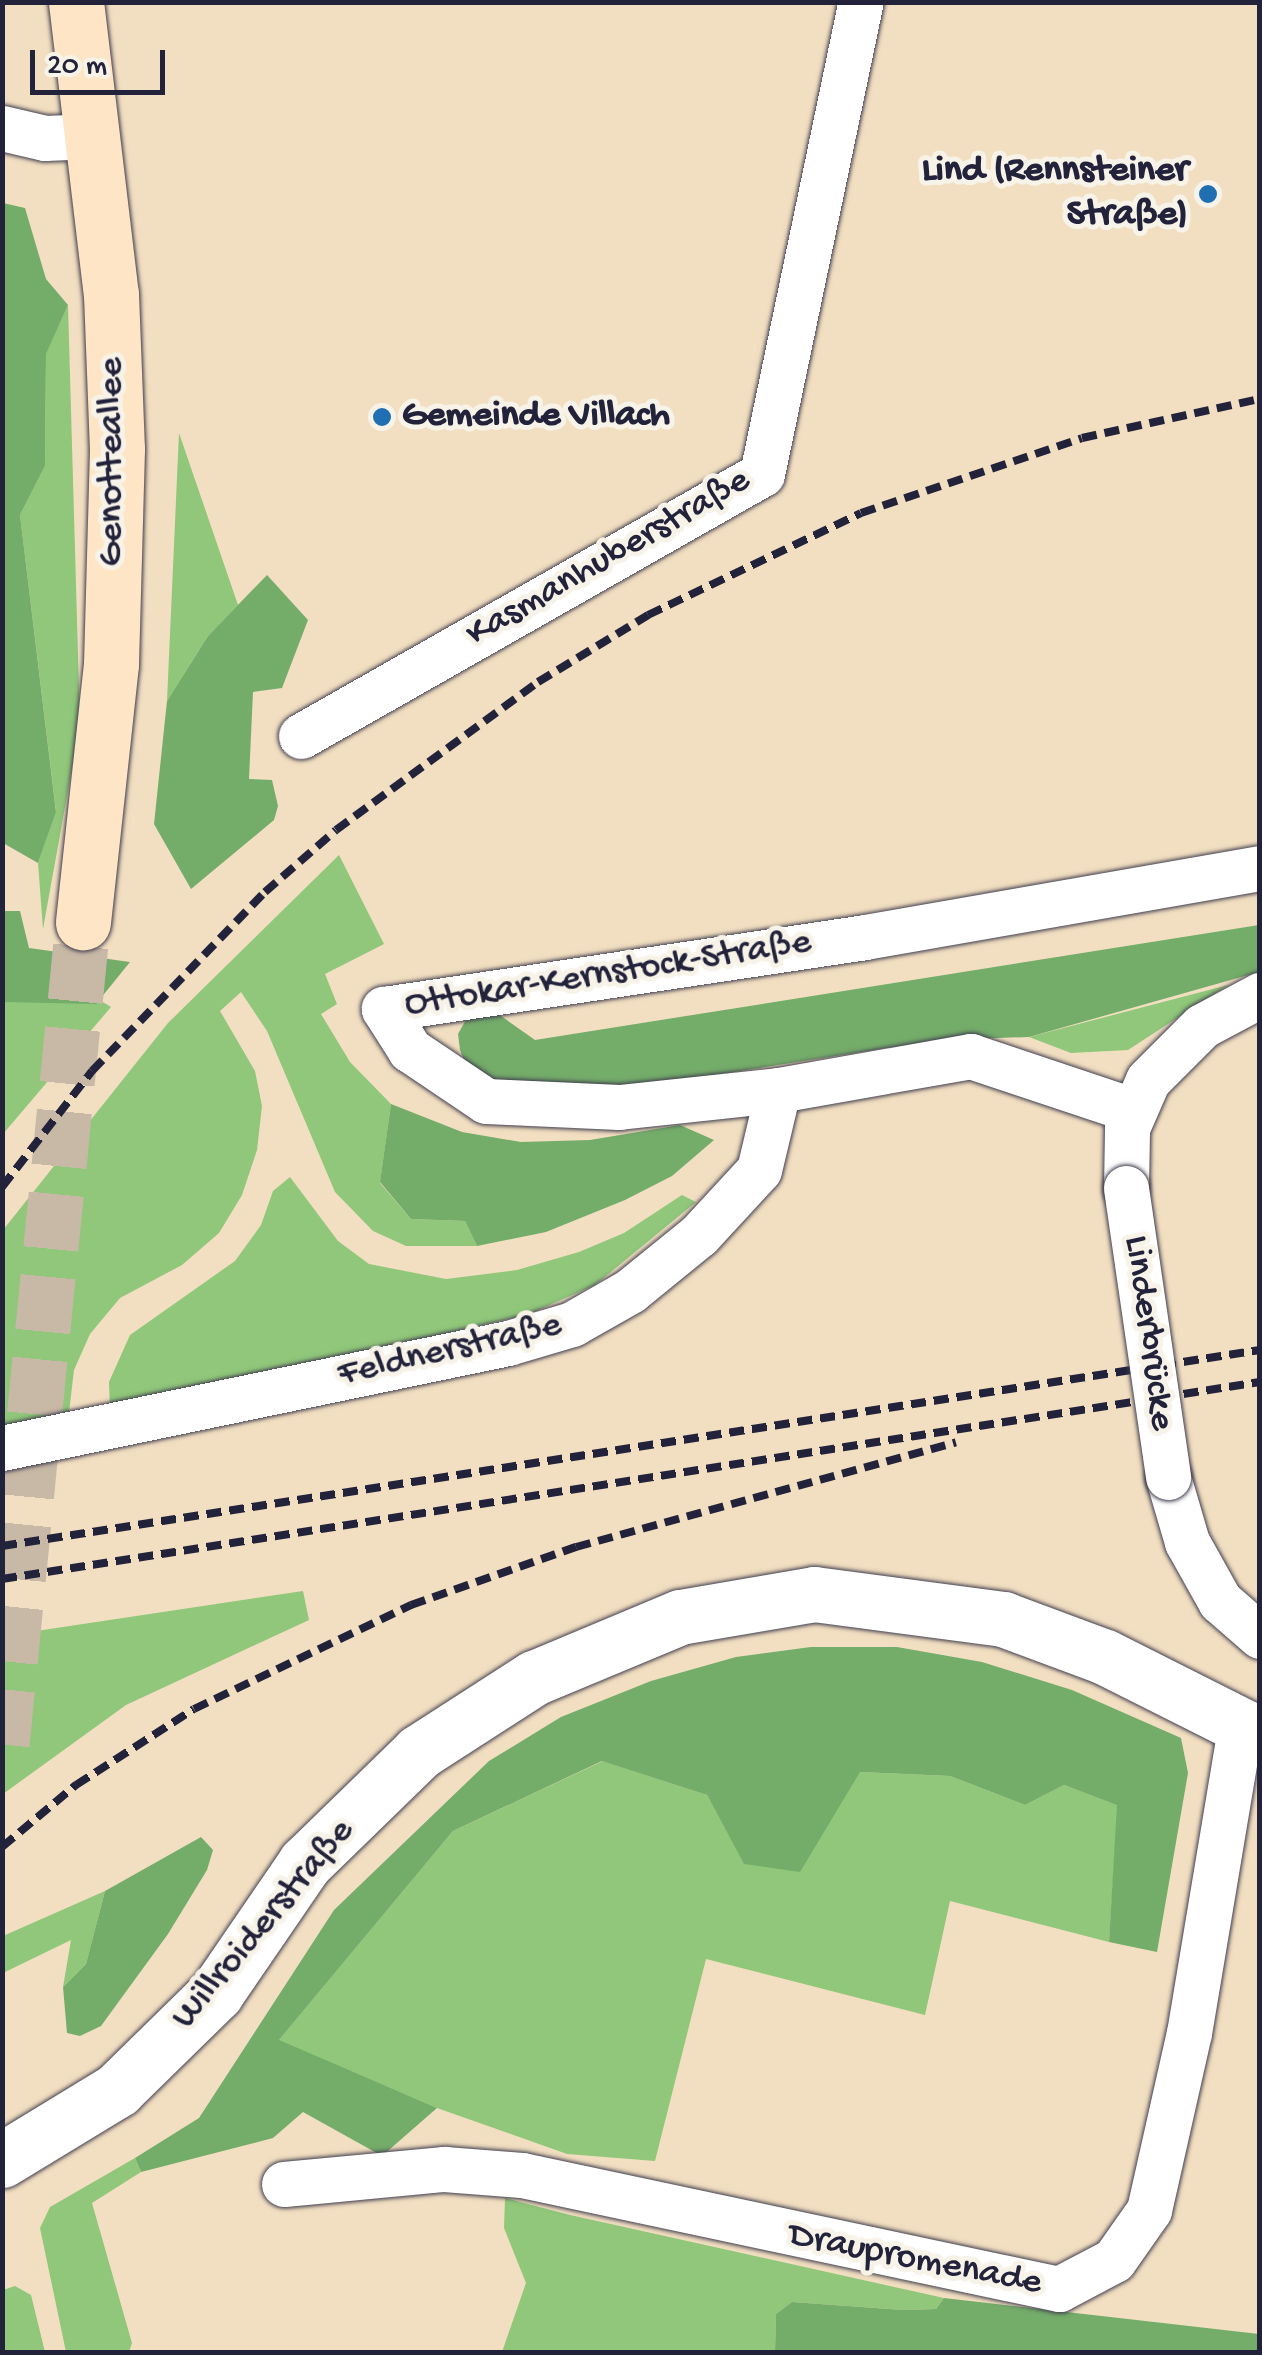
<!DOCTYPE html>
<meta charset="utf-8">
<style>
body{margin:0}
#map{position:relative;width:1262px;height:2355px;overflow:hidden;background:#f2dfc1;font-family:"Gochi Hand",sans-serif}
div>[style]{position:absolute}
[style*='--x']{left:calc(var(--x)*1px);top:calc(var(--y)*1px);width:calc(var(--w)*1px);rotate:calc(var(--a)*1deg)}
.green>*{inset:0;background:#90c77a}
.forest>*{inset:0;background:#74ac6a}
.secondary-tunnel>*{height:55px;margin-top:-27.5px;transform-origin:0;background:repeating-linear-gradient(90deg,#c8b9a6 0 55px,transparent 0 83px)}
.roads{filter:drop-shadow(0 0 2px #413e4f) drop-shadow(0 0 2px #413e4f)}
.minor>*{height:45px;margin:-22.5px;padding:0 22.5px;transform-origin:22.5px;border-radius:22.5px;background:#fff}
.tertiary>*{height:55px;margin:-27.5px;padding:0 27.5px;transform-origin:27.5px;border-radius:27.5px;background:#fff}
.secondary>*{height:55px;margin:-27.5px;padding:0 27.5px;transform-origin:27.5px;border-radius:27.5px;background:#fde5c5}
.rail>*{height:8px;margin-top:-4px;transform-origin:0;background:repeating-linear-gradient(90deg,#22223b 0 15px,transparent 0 23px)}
.bridges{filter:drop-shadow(0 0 2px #413e4f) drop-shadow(0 0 2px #413e4f)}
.minor-bridge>*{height:45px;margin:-22.5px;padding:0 22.5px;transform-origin:22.5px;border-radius:22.5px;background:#fff}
.dots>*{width:28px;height:28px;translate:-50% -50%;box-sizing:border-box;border:5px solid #f7f3e8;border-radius:50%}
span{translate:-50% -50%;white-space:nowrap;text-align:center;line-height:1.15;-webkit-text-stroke:10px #f7f3e8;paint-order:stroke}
.poi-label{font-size:38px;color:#22223b;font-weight:700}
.right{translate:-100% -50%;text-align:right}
.left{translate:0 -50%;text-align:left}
.street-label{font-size:38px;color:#22223b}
.frame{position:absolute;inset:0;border:5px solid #22223b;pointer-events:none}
.scale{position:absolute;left:30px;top:50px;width:135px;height:45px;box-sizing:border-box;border:5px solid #22223b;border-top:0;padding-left:12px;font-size:30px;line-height:35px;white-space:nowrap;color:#22223b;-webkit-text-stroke:8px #f7f3e8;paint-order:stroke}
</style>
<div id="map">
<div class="green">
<div style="clip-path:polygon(68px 305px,80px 724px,43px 929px,38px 863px,56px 811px,20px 515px,45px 466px,46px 353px)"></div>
<div style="clip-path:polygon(179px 433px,238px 605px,208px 636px,167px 701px)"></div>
<div style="clip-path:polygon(339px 855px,384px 944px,325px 974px,337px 1004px,321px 1014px,350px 1062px,391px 1104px,380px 1183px,411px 1219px,465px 1221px,477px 1246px,406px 1246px,373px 1231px,335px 1192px,267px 1031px,241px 992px,220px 1011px,255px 1071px,262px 1106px,257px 1150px,242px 1195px,219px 1233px,182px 1265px,120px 1298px,90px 1334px,74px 1370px,68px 1421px,3px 1435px,3px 1230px,168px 1023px)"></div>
<div style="clip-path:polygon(7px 944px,111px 1007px,3px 1134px,2px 949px)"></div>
<div style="clip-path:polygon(1228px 985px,1128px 1050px,1071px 1053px,1029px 1037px)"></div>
<div style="clip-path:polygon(290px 1177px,338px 1241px,369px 1264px,446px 1279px,517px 1270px,579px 1252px,624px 1233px,682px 1195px,696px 1202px,595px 1285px,529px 1314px,110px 1412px,109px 1382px,130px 1335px,235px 1261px,261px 1225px,273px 1191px)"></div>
<div style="clip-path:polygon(303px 1591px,309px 1620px,126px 1705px,3px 1794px,3px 1636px)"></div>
<div style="clip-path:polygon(603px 1761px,707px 1795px,744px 1863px,860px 1772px,950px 1776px,1025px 1805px,1064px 1785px,1118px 1805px,1109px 1942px,950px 1901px,925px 2015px,706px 1959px,655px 2161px,567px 2154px,437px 2108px,278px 2041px,453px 1831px)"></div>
<div style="clip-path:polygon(105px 1891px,86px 1964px,63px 1987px,71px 1940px,3px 1973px,3px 1936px)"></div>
<div style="clip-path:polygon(135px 2158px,141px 2172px,92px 2203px,132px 2343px,129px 2352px,66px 2352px,40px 2228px,50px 2207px)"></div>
<div style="clip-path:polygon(505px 2198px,570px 2215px,944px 2298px,936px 2309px,903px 2310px,792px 2302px,776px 2314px,775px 2352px,502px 2352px,526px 2283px,504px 2228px)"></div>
<div style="clip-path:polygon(15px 2286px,31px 2295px,45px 2352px,3px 2352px,3px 2290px)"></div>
</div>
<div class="forest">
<div style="clip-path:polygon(3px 203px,25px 208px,46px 279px,68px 305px,46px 354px,45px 466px,20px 515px,56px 812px,38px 863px,3px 843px)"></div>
<div style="clip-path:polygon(267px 575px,308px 620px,282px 688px,253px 692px,249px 779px,272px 780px,278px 806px,274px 820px,191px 889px,154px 824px,167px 701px,208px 636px)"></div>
<div style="clip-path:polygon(3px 911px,20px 911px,29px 948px,130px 962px,96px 1004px,3px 1002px)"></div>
<div style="clip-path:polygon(1259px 925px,1259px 972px,1029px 1037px,938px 1040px,638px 1087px,504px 1086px,467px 1067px,460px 1050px,458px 1034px,468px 1016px,494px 1011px,535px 1040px)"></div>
<div style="clip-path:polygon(391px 1104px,462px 1132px,521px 1142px,590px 1140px,680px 1125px,714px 1140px,672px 1176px,625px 1200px,546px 1232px,477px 1246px,465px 1221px,411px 1219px,380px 1182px)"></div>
<div style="clip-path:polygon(811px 1647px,897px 1647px,982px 1662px,1072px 1690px,1181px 1738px,1188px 1773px,1157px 1952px,1109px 1942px,1117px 1805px,1064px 1785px,1025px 1805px,950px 1776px,860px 1772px,800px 1872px,744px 1864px,707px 1795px,602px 1761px,453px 1831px,279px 2040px,437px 2108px,382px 2156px,303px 2112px,273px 2138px,141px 2172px,135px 2158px,199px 2118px,334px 1910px,489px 1761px,561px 1717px,651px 1681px,736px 1657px)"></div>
<div style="clip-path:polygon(201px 1837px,213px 1850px,207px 1870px,168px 1934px,101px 2026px,80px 2036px,67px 2033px,63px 1987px,86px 1964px,105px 1891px)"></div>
<div style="clip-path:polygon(944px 2298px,1259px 2334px,1259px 2352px,775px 2352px,776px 2314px,792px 2302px,903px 2310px,936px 2309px)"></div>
</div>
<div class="secondary-tunnel">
<div style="--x:2;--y:1744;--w:826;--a:-84.37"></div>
</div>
<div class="roads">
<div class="minor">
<div style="--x:2;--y:128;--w:44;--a:13.1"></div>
<div style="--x:45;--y:138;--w:48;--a:-2.4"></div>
<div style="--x:301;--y:736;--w:530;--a:-29.61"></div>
<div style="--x:762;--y:474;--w:482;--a:-78.2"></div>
<div style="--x:1132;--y:1110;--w:170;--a:-161.5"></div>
<div style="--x:971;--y:1056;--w:196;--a:170"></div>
<div style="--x:778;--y:1090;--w:160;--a:173.9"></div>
<div style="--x:619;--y:1107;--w:133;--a:-177.4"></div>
<div style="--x:486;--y:1101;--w:92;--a:-146.1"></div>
<div style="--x:410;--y:1050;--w:49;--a:-122.4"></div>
<div style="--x:384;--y:1009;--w:486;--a:-8.5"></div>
<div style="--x:865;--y:937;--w:401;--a:-9.9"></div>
<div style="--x:1126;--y:1188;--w:60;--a:-89"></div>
<div style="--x:1127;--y:1128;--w:52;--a:-66.4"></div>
<div style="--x:1148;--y:1080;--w:76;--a:-45"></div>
<div style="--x:1202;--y:1026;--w:66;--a:-28.1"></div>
<div style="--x:2;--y:1448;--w:517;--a:-11.72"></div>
<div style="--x:508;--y:1343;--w:67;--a:-16.5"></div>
<div style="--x:572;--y:1324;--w:67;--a:-29.6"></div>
<div style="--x:630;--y:1291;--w:89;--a:-39.1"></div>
<div style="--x:699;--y:1235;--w:88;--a:-47.3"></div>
<div style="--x:759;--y:1170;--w:82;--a:-76.6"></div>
<div style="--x:1168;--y:1477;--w:68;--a:73.7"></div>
<div style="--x:1187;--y:1542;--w:68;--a:60.8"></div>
<div style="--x:1220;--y:1601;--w:53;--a:41.2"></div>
<div style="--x:284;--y:2184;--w:161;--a:-5.4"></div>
<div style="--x:444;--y:2169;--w:78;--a:4.4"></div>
<div style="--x:522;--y:2175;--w:549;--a:11.99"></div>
<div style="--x:1059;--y:2289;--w:62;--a:-27.8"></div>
<div style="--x:1114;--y:2260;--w:61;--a:-55"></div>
<div style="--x:1149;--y:2210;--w:181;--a:-77.3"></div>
<div style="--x:1189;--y:2033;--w:309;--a:-80.5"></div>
</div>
<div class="tertiary">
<div style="--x:2;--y:2160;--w:135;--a:-31.3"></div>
<div style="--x:117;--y:2090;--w:139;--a:-44.4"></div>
<div style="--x:216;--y:1993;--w:158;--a:-55.6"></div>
<div style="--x:305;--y:1863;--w:159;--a:-44.2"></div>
<div style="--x:419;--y:1752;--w:137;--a:-32.8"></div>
<div style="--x:534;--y:1678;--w:158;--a:-22.7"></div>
<div style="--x:680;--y:1617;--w:136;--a:-9.7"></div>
<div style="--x:814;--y:1594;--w:191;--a:7.5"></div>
<div style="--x:1003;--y:1619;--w:109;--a:20.4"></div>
<div style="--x:1105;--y:1657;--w:174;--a:26.7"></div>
</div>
<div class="secondary">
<div style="--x:76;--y:2;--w:294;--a:83.2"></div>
<div style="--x:111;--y:294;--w:155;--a:87.8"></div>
<div style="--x:117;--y:449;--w:215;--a:91.6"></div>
<div style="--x:111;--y:664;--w:260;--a:96.2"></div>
</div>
</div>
<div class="rail">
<div style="--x:2;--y:1187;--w:147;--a:-52.2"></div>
<div style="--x:92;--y:1071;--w:249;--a:-46"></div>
<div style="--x:265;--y:892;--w:94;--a:-41.1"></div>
<div style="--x:336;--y:830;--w:250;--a:-36.2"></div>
<div style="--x:538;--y:682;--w:129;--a:-31.3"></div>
<div style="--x:648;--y:615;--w:236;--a:-25.6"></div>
<div style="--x:861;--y:513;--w:233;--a:-18.7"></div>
<div style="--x:1082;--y:438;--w:182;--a:-12.4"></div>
<div style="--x:2;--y:1546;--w:1273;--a:-8.86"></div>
<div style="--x:2;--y:1579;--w:1273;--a:-8.9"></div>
<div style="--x:2;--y:1847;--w:97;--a:-40"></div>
<div style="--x:76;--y:1785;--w:140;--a:-32.8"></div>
<div style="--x:194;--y:1709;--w:241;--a:-25.6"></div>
<div style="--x:411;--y:1605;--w:175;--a:-19.4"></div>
<div style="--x:576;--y:1547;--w:394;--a:-15.4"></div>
</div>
<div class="bridges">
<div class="minor-bridge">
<div style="--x:1126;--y:1188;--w:292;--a:81.7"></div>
</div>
</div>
<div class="dots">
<div style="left:1208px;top:194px;background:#1f6fb2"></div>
<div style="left:382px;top:417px;background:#1f6fb2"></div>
</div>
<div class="poi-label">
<span class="right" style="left:1188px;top:194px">Lind (Rennsteiner<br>Straße)</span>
<span class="left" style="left:402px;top:417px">Gemeinde Villach</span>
</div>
<div class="street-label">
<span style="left:113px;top:462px;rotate:-90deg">Genotteallee</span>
<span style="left:609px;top:559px;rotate:-30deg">Kasmanhuberstraße</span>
<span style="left:608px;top:975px;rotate:-9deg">Ottokar-Kernstock-Straße</span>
<span style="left:1147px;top:1333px;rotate:82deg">Linderbrücke</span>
<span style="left:450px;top:1351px;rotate:-13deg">Feldnerstraße</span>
<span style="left:264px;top:1925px;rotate:-50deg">Willroiderstraße</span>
<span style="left:915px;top:2261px;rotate:11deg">Draupromenade</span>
</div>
<div class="frame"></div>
<div class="scale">20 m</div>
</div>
